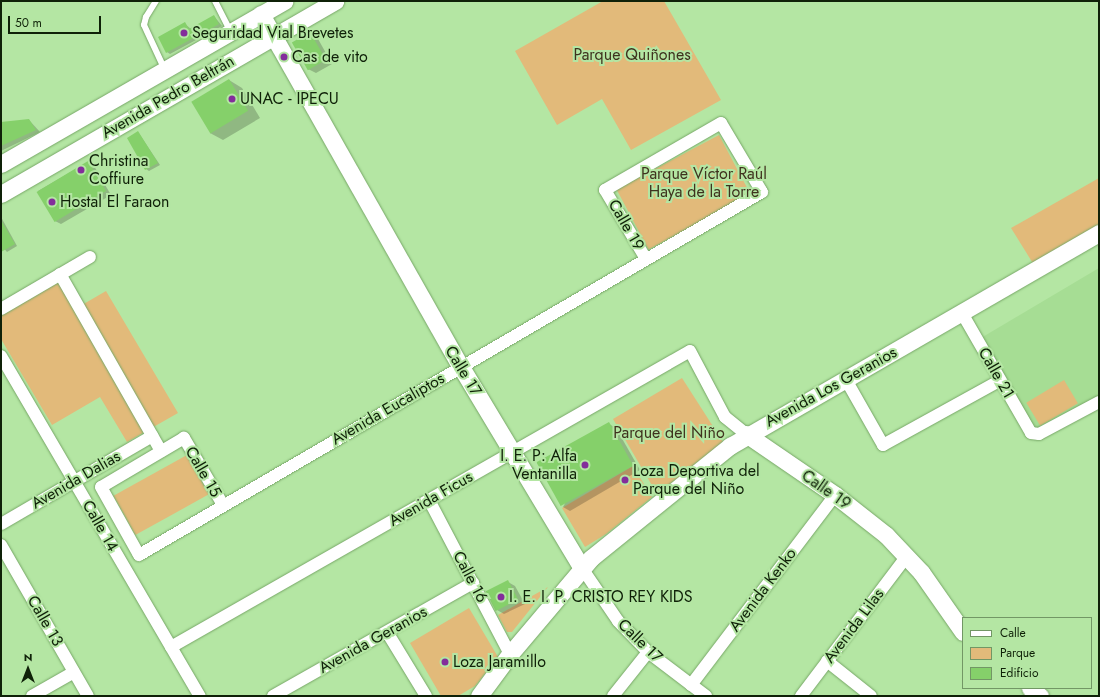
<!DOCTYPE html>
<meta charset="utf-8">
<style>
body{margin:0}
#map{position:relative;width:1100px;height:697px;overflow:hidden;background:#b4e6a3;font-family:Jost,sans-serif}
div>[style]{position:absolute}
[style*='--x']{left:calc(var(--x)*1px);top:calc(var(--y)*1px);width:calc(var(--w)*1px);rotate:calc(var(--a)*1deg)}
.built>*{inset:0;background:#a6dd94}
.green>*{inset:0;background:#e2ba7a;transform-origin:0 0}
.shadow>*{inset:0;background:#0003}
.building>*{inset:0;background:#85d06a;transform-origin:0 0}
.roads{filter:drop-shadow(0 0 1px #77a767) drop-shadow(0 0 1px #77a767)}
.lane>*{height:6px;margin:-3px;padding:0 3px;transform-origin:3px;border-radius:3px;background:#fff}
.street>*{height:12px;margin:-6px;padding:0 6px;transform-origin:6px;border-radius:6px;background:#fff}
.secondary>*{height:17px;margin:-8.5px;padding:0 8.5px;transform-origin:8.5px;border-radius:8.5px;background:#fff}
.dots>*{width:11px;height:11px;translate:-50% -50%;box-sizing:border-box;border:2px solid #b4e6a3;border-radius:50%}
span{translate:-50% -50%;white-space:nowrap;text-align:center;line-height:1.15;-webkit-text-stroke:4px #b4e6a3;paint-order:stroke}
.poi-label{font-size:16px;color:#0f2108}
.left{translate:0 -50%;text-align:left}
.right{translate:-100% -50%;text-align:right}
.park-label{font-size:16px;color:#3f321e}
.street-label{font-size:16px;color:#0f2108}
.frame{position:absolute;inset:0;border:2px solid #0f2108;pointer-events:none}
.legend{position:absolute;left:962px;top:617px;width:130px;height:72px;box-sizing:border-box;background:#b4e6a3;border:1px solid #729765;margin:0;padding:5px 7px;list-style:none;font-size:12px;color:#0f2108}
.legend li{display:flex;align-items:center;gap:8px;height:20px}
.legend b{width:20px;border:1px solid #729765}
.north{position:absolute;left:8px;top:649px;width:40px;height:40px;-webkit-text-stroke:3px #b4e6a3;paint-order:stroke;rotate:0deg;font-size:11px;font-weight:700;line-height:16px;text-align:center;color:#0f2108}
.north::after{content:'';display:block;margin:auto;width:14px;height:18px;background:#0f2108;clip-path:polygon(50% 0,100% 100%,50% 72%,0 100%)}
.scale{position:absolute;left:8px;top:16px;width:93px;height:18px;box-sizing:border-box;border:2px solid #0f2108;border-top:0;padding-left:5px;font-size:12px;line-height:14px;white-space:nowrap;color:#0f2108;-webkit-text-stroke:3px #b4e6a3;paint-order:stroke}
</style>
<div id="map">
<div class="built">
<div style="clip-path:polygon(1099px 268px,1099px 396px,1038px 429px,1029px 427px,981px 338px)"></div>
</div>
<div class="green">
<div style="clip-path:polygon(603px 1px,664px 1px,721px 100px,631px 150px,602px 99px,557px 125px,515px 51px)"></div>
<div style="left:719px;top:135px;width:68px;height:116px;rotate:62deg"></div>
<div style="clip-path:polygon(1099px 178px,1099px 224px,1034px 265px,1011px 228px)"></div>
<div style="clip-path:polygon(59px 282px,75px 309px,106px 291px,178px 413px,127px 442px,100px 397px,52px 425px,1px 339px,1px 316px)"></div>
<div style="clip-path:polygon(682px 378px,723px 442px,657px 494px,613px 419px)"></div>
<div style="left:1064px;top:380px;width:27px;height:44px;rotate:59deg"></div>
<div style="left:187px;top:455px;width:45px;height:84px;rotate:61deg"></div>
<div style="clip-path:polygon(633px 466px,652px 497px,606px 534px,585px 547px,562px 508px)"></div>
<div style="clip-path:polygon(548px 587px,512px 632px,507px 632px,498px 615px)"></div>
<div style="clip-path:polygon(469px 608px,498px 657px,475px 686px,458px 696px,441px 696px,410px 643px)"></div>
</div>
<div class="shadow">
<div style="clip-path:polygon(214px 16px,222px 26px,170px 54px,167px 52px,185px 24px,191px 29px)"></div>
<div style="clip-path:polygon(310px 33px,317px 37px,332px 64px,316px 73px,308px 69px)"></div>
<div style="clip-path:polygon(229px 80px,242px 88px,260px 118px,223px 140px,210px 133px)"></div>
<div style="clip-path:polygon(29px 120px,40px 132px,1px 151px,1px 123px)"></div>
<div style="clip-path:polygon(138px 132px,160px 165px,149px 171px,146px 169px)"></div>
<div style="clip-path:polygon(88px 162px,94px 166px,111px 195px,61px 224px,55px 221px,38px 191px)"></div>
<div style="clip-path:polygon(1px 217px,17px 246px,7px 252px,1px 245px)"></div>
<div style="clip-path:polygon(609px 424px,616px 428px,640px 470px,570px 511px,563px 507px)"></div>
<div style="clip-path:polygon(508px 582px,515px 586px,525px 604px,504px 614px,497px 610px)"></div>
</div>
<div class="building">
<div style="clip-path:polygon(214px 15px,219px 24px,166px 53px,158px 37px,185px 22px,189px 29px)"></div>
<div style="left:310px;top:32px;width:32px;height:21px;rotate:60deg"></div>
<div style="left:229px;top:79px;width:37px;height:44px;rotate:59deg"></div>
<div style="clip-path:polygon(29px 119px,36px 130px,1px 146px,1px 122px)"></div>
<div style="clip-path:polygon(138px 131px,158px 163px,145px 170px,127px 138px)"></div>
<div style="left:88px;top:161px;width:35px;height:60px;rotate:59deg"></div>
<div style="clip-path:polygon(1px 220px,15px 244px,1px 252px)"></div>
<div style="left:609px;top:422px;width:50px;height:83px;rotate:61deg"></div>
<div style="left:508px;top:580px;width:22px;height:25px;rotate:63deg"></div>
</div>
<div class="roads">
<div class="lane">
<div style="--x:156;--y:1;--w:19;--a:122"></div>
<div style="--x:146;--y:17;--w:8;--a:104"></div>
<div style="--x:144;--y:25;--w:47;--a:65.1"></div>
<div style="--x:215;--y:1;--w:33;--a:63"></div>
</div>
<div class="street">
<div style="--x:60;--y:274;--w:204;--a:60.3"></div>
<div style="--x:1;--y:309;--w:103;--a:-30.3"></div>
<div style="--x:962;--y:313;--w:138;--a:60.1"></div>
<div style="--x:1031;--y:433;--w:8;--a:7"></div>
<div style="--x:1039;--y:434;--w:68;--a:-28.1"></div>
<div style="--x:1;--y:356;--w:394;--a:59.7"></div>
<div style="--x:845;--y:378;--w:77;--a:60.4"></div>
<div style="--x:883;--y:445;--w:132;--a:-28.9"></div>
<div style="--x:429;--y:500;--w:174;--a:62.3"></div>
<div style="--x:223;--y:505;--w:78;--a:-120.2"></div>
<div style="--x:184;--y:438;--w:96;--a:149.4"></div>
<div style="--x:101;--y:487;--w:78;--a:60.8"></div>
<div style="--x:139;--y:555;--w:721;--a:-30.23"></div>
<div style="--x:762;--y:192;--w:80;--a:-120.7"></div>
<div style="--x:721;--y:123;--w:134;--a:150"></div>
<div style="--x:605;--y:190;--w:80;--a:59.3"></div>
<div style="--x:1;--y:524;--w:175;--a:-30.2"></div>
<div style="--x:1;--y:545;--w:174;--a:60.1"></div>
<div style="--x:582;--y:568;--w:64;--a:55.8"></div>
<div style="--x:618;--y:621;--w:43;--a:45.9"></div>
<div style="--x:648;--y:652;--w:73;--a:37.2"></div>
<div style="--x:387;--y:632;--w:75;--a:58.6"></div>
<div style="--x:171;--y:647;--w:597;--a:-29.7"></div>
<div style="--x:690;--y:351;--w:75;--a:62.1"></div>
<div style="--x:725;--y:417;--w:27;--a:39"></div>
<div style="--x:827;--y:661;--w:56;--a:38.5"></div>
<div style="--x:691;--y:685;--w:238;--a:-52.8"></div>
<div style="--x:32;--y:696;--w:48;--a:-29.7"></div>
<div style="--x:273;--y:696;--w:230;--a:-29.5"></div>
<div style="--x:613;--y:696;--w:56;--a:-51.5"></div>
<div style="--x:801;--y:696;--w:176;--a:-52.9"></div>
</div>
<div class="secondary">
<div style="--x:261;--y:14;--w:406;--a:60.5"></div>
<div style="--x:461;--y:367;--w:235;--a:59"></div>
<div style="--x:1;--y:164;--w:327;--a:-29.9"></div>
<div style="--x:1;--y:194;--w:386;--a:-30"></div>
<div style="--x:746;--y:434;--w:108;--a:34.4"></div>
<div style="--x:835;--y:495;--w:65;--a:38.1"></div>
<div style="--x:886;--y:535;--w:51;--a:46.6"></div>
<div style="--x:921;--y:572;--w:73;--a:55"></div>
<div style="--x:1030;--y:688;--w:13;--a:39"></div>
<div style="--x:479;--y:696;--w:52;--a:-53.6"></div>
<div style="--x:510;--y:654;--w:126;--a:-49.8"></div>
<div style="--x:591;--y:558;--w:179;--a:-38.9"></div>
<div style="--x:730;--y:446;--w:426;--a:-30"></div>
</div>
</div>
<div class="dots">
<div style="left:184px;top:33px;background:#832d9b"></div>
<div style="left:284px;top:57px;background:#832d9b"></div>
<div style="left:232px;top:99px;background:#832d9b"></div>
<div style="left:81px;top:170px;background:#832d9b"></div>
<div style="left:52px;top:202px;background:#832d9b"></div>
<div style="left:585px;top:465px;background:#832d9b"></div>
<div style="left:625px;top:480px;background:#832d9b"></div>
<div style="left:501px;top:597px;background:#832d9b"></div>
<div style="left:445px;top:662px;background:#832d9b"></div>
</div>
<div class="poi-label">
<span class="left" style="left:192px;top:33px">Seguridad Vial Brevetes</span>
<span class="left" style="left:292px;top:57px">Cas de vito</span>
<span class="left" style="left:240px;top:99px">UNAC - IPECU</span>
<span class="left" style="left:89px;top:170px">Christina<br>Coffiure</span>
<span class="left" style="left:60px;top:202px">Hostal El Faraon</span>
<span class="right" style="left:577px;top:465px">I. E. P: Alfa<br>Ventanilla</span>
<span class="left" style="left:633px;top:480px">Loza Deportiva del<br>Parque del Niño</span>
<span class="left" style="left:509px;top:597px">I. E. I. P. CRISTO REY KIDS</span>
<span class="left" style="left:453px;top:662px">Loza Jaramillo</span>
</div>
<div class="park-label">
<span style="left:632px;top:55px">Parque Quiñones</span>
<span style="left:704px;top:183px">Parque Víctor Raúl<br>Haya de la Torre</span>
<span style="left:669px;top:433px">Parque del Niño</span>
</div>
<div class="street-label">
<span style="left:168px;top:97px;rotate:-30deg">Avenida Pedro Beltrán</span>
<span style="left:626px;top:225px;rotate:60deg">Calle 19</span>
<span style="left:463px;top:371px;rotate:59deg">Calle 17</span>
<span style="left:996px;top:373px;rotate:60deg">Calle 21</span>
<span style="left:831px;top:387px;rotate:-29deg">Avenida Los Geranios</span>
<span style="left:388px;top:409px;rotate:-30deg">Avenida Eucaliptos</span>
<span style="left:203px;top:472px;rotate:60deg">Calle 15</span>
<span style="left:76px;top:480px;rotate:-30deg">Avenida Dalias</span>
<span style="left:826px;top:490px;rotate:35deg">Calle 19</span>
<span style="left:431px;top:499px;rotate:-30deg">Avenida Ficus</span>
<span style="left:100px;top:526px;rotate:60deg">Calle 14</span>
<span style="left:470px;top:577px;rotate:62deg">Calle 16</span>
<span style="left:763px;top:590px;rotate:-53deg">Avenida Kenko</span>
<span style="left:45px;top:621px;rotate:60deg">Calle 13</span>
<span style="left:854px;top:626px;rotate:-53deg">Avenida Lilas</span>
<span style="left:373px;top:640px;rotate:-29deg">Avenida Geranios</span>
<span style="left:640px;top:641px;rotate:44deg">Calle 17</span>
</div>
<div class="frame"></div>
<ul class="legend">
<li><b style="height:5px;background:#fff"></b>Calle</li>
<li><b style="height:11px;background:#e2ba7a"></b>Parque</li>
<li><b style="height:11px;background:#85d06a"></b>Edificio</li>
</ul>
<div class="north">N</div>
<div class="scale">50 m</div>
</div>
